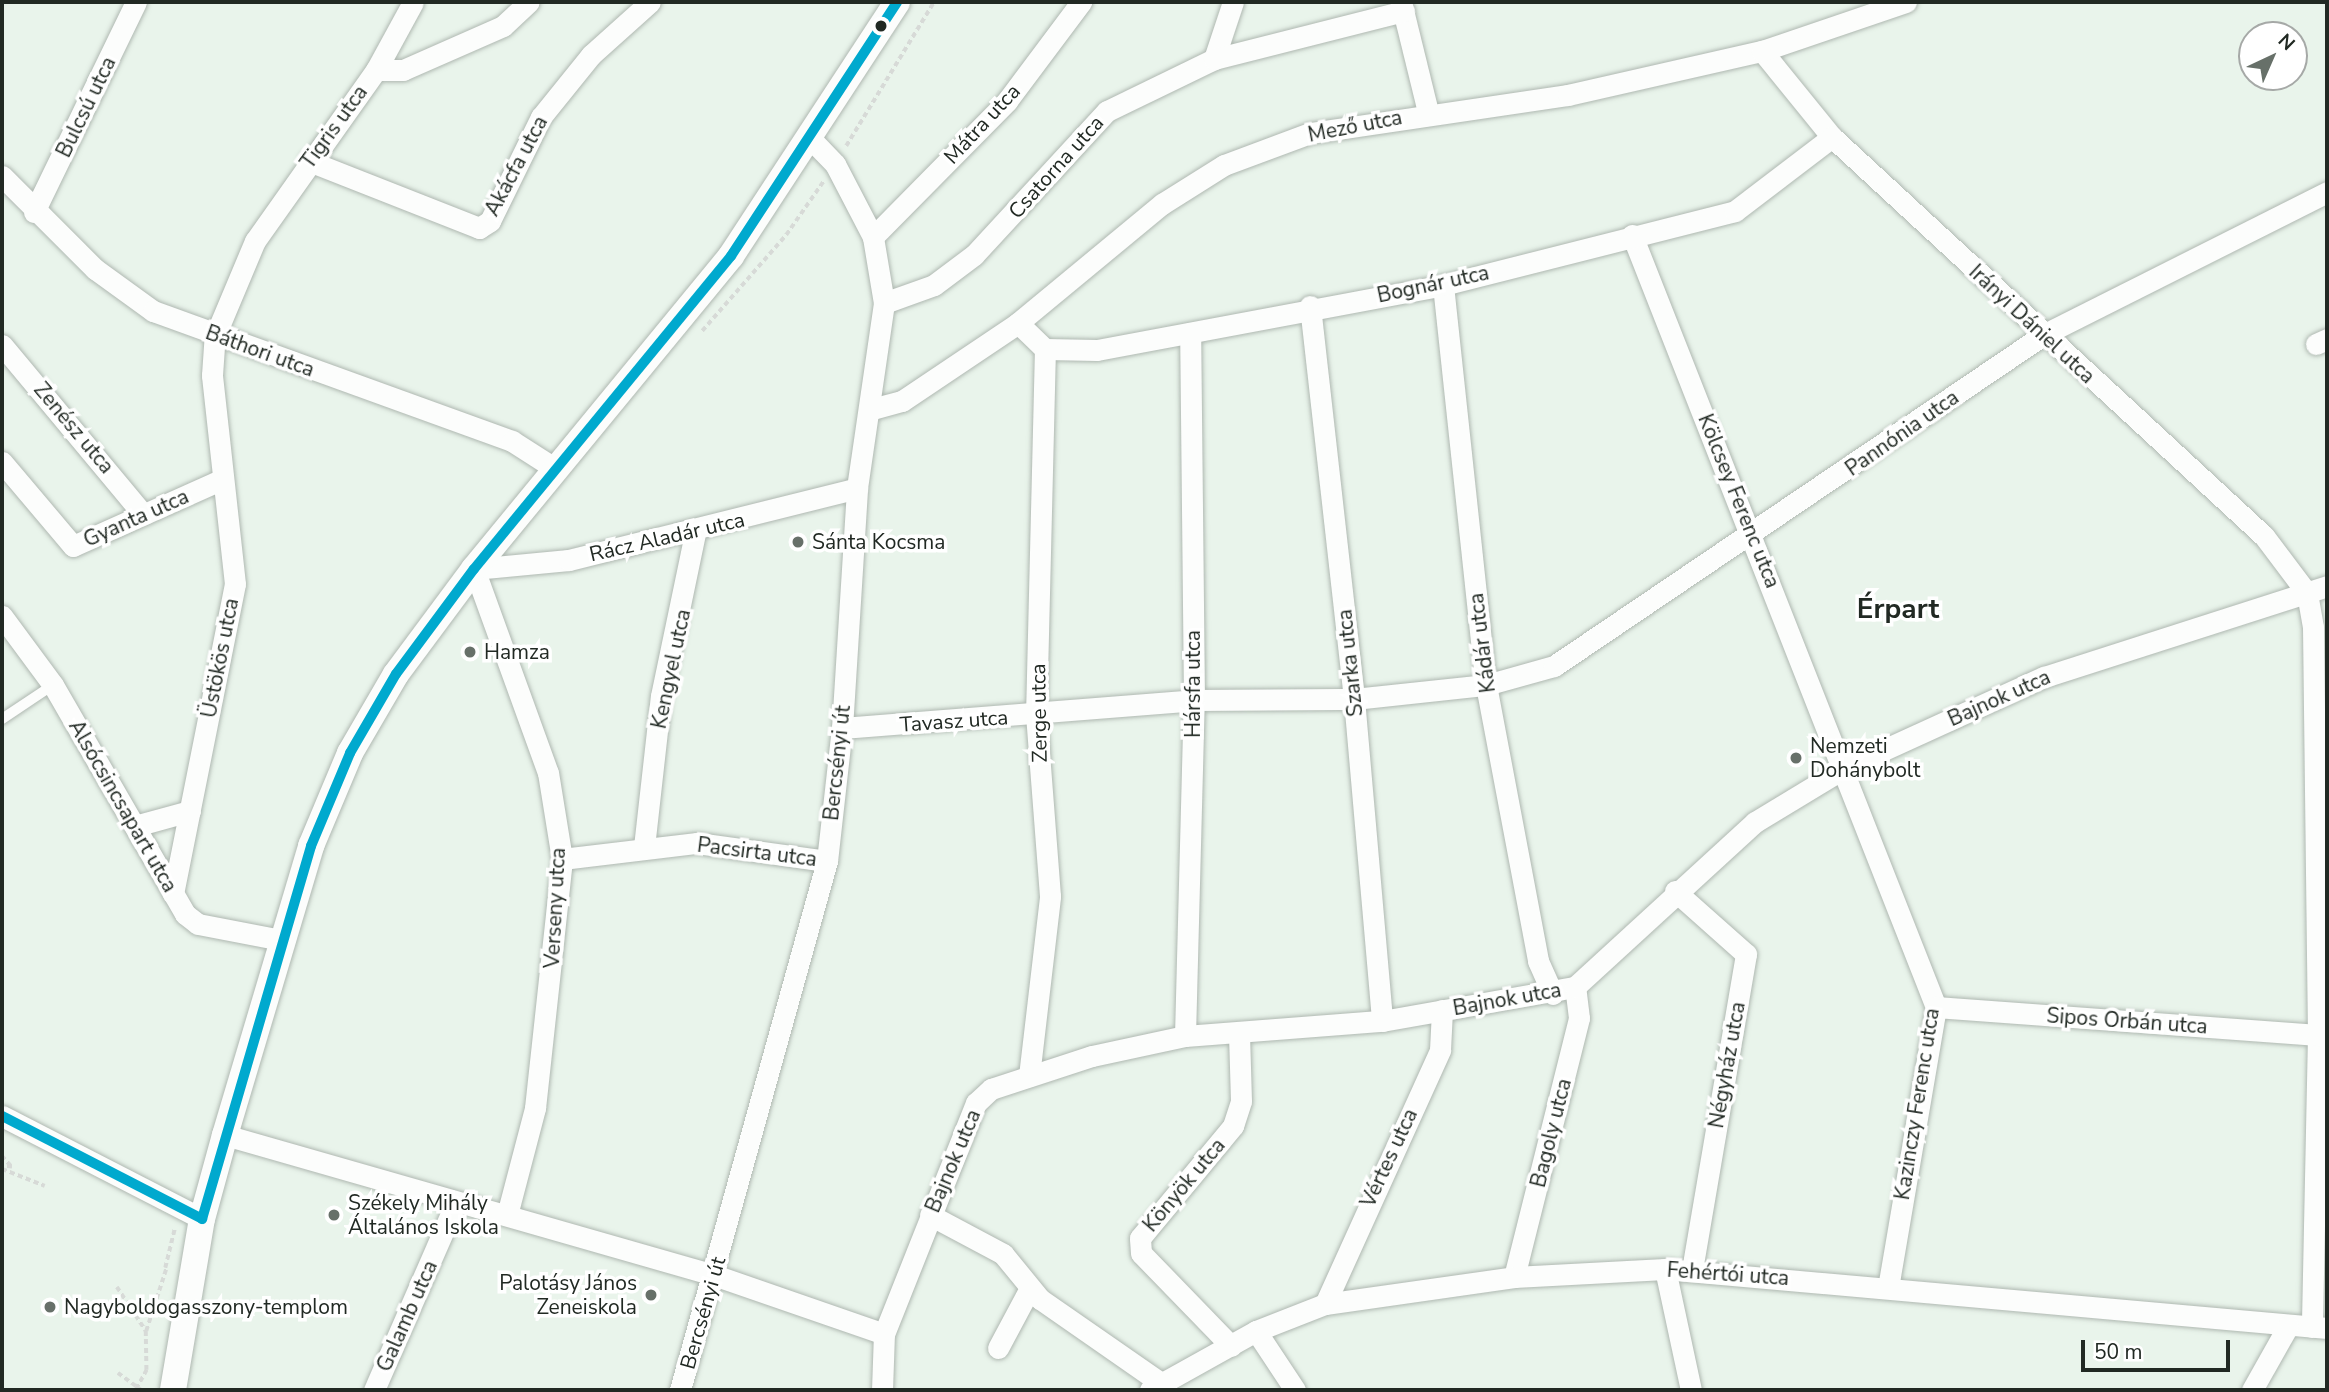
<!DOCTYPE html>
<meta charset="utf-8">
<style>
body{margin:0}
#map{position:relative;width:2329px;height:1392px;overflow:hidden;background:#e9f4eb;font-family:"Nunito Sans",sans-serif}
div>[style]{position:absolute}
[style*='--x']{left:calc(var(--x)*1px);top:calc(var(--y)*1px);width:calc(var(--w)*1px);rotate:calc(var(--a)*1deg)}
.path>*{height:3.5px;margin-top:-1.75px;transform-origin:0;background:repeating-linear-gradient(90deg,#d7dad7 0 5px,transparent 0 8.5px)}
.roads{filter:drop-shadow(0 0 2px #afb8b1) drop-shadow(0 0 2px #afb8b1)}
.service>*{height:10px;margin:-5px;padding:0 5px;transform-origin:5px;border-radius:5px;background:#fcfdfc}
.minor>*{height:21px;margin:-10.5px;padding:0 10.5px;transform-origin:10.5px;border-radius:10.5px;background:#fcfdfc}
.tertiary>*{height:26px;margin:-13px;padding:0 13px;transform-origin:13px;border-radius:13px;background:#fcfdfc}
.bus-1>*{height:10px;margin:-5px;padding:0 5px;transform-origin:5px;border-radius:5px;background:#00a9ce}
.dots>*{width:19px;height:19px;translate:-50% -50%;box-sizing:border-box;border:4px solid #fff;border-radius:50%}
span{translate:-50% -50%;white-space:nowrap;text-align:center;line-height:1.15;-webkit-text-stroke:7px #fff;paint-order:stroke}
.street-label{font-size:21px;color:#212923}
.poi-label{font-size:21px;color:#212923}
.left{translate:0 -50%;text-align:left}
.right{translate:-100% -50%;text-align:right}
.district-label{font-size:28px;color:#212923;font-weight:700}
.frame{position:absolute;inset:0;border:4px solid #212923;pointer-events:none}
.north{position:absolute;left:2238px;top:21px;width:70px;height:70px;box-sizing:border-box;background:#fff;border:2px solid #a6a9a7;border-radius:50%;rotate:44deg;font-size:19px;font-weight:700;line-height:28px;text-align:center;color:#212923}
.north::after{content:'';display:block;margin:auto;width:24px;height:32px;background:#677069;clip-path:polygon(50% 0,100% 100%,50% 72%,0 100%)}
.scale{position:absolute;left:2081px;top:1340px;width:149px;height:32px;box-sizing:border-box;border:4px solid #212923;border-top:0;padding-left:9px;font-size:21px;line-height:24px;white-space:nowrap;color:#212923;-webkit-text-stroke:5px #fff;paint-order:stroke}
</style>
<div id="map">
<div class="path">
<div style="--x:846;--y:146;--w:169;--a:-58.6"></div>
<div style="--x:702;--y:331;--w:128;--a:-48.8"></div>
<div style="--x:786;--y:235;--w:65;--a:-55.1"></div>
<div style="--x:2;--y:1156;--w:15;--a:48"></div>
<div style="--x:12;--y:1167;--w:10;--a:-174"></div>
<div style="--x:2;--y:1169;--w:46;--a:21.6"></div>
<div style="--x:165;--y:1268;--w:42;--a:-76.3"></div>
<div style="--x:117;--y:1287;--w:53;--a:56.6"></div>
<div style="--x:146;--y:1331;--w:39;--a:89"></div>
<div style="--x:147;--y:1370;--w:23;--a:119"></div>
<div style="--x:146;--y:1331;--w:65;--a:-72.1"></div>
<div style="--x:118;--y:1373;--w:29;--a:36"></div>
</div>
<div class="roads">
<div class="service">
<div style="--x:2;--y:719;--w:61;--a:-33.7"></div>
</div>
<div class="minor">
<div style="--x:1401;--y:2;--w:113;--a:76.2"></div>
<div style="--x:1762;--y:51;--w:111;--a:50.9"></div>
<div style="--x:1832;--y:137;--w:588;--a:42.73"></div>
<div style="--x:2264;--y:536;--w:71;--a:53"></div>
<div style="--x:2307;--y:593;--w:35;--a:80"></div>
<div style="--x:2313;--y:627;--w:408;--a:89.3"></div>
<div style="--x:2318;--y:1035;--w:292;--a:91.2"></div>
<div style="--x:1214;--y:59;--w:60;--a:-71.6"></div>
<div style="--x:376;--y:70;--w:77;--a:-61.4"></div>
<div style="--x:309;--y:161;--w:183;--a:21.5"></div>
<div style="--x:479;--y:228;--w:13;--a:-32"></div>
<div style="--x:490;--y:221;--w:116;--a:-63.9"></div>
<div style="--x:541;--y:117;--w:80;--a:-51.1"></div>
<div style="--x:591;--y:55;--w:79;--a:-41.9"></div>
<div style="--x:2;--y:176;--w:132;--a:45"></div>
<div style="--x:95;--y:269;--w:72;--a:35.9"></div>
<div style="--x:153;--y:311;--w:382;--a:19.9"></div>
<div style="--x:512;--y:441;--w:50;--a:32.7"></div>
<div style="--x:34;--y:212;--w:233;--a:-64.1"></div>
<div style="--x:1632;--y:235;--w:830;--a:68.51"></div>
<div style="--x:1936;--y:1007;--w:284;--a:99.7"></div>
<div style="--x:873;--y:237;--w:191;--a:-45.4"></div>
<div style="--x:1007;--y:101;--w:124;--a:-53.2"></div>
<div style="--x:1443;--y:285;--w:402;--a:83.9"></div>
<div style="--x:1486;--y:685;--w:281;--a:79.3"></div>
<div style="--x:1538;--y:961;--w:36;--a:66"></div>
<div style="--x:884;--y:303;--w:53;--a:-19.8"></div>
<div style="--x:934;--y:285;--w:50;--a:-36.9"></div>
<div style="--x:974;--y:255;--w:196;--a:-47.3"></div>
<div style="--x:1107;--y:111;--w:119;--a:-25.9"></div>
<div style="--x:1214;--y:59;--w:196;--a:-14.2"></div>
<div style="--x:1310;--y:306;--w:395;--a:83.6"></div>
<div style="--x:1354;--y:699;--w:323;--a:85"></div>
<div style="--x:1018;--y:323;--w:37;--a:44"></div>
<div style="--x:1045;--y:349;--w:52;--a:1.1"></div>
<div style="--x:1097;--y:350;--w:352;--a:-10.6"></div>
<div style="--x:1443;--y:285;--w:301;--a:-14.2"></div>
<div style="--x:1735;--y:211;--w:122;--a:-37.3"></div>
<div style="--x:2316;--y:344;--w:12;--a:-24"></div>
<div style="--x:2;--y:345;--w:220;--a:50.2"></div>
<div style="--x:872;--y:409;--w:31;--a:-15"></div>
<div style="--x:902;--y:401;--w:140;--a:-33.9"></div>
<div style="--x:1018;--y:323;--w:187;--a:-39.6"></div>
<div style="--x:1162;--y:204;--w:73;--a:-32.2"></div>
<div style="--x:1224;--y:165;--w:92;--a:-20.4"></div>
<div style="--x:1310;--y:133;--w:261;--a:-8.4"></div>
<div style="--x:1568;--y:95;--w:199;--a:-12.8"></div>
<div style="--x:1762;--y:51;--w:152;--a:-18.8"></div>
<div style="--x:2;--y:462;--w:110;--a:49.8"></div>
<div style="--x:73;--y:546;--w:164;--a:-24.1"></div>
<div style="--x:2;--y:616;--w:86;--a:53.5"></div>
<div style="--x:53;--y:685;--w:264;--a:60"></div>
<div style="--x:185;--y:914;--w:16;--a:38"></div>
<div style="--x:198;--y:924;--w:85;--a:10.9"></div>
<div style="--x:842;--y:728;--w:353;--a:-4.5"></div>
<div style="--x:1194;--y:700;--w:160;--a:-0.4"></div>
<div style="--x:1354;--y:699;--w:133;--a:-6.1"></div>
<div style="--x:1486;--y:685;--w:71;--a:-15.6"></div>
<div style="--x:1554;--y:666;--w:590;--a:-34.09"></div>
<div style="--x:2043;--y:335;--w:318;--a:-26.7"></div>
<div style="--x:135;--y:826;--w:57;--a:-15.3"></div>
<div style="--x:644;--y:847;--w:152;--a:-83.6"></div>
<div style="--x:661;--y:696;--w:167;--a:-78.2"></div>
<div style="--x:562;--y:859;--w:136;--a:-6.8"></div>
<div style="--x:697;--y:843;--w:131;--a:7.9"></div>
<div style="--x:1675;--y:891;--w:95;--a:41.6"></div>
<div style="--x:1746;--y:954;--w:320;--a:99.7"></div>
<div style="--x:173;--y:894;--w:316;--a:-78.7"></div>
<div style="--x:235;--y:584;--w:210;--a:-96.3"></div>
<div style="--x:212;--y:375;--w:39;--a:-86"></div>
<div style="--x:215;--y:336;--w:103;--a:-67.2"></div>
<div style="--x:255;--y:241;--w:209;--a:-54.7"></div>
<div style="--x:376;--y:70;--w:27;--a:0"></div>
<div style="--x:403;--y:70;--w:109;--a:-23.7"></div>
<div style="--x:503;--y:26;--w:35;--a:-43"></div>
<div style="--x:1936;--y:1007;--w:383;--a:4.2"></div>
<div style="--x:1185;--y:1036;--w:336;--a:-88.5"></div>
<div style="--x:1194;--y:700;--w:367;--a:-90.6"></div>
<div style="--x:1029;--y:1076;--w:181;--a:-83.3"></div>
<div style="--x:1050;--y:896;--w:181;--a:-94.4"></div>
<div style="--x:1036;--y:716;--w:367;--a:-88.6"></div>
<div style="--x:2;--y:1116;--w:225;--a:27.2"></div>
<div style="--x:225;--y:1135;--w:509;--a:15.98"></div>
<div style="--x:714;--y:1275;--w:180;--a:19.1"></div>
<div style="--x:507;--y:1215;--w:111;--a:-75.3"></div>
<div style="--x:535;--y:1108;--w:250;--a:-83.8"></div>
<div style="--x:562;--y:859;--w:87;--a:-99.2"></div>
<div style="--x:548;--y:773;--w:217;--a:-109.9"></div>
<div style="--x:474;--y:569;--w:95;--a:-5.4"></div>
<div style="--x:569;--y:560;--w:297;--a:-14"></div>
<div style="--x:930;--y:1215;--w:83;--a:28.1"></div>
<div style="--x:1003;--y:1254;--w:58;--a:50.6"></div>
<div style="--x:1040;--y:1299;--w:147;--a:34.8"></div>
<div style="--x:1665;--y:1269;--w:124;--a:77.9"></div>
<div style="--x:1514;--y:1277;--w:267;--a:-75.9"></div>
<div style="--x:1579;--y:1018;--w:31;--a:-97"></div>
<div style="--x:1325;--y:1304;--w:279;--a:-65.6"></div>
<div style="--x:1440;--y:1050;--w:40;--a:-87.1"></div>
<div style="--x:1256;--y:1331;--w:71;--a:56.5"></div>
<div style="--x:1231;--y:1346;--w:129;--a:-134.1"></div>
<div style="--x:1141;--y:1253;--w:15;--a:-94"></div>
<div style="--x:1140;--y:1238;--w:146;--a:-50.3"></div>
<div style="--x:1233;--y:1126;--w:26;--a:-72"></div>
<div style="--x:1241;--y:1101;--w:67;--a:-91.7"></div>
<div style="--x:998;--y:1348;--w:68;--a:-61.9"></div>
<div style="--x:374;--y:1390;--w:205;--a:-66.4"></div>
<div style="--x:680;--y:1390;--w:549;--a:-74.47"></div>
<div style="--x:827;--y:861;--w:134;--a:-83.6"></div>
<div style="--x:842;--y:728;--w:240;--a:-86.4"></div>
<div style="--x:857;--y:488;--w:187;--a:-81.7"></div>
<div style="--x:884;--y:303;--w:67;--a:-99.5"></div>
<div style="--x:873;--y:237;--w:82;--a:-117.5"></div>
<div style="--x:835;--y:164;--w:36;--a:-134"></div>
<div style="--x:882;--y:1390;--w:56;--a:-88"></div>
<div style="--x:884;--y:1334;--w:249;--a:-68.3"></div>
<div style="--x:976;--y:1103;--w:21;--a:-43"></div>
<div style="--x:991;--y:1089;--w:106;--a:-18.1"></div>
<div style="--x:1092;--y:1056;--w:95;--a:-12.1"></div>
<div style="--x:1185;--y:1036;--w:198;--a:-4.4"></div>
<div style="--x:1382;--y:1021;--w:196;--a:-10"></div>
<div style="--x:1575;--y:987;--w:244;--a:-42.5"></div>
<div style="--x:1755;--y:822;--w:104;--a:-31.2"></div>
<div style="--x:1844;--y:768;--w:220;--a:-24.5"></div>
<div style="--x:2044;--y:677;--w:297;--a:-17.8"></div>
<div style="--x:1150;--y:1390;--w:121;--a:-29.1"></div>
<div style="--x:1256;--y:1331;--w:74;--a:-21.4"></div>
<div style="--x:1325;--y:1304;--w:191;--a:-8.1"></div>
<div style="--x:1514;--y:1277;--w:151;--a:-3"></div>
<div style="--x:1665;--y:1269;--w:665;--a:5.09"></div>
<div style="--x:2252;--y:1390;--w:73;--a:-60.6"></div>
</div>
<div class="tertiary">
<div style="--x:173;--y:1390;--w:173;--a:-80.4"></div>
<div style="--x:202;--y:1219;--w:87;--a:-74.7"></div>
<div style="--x:225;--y:1135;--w:302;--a:-73.4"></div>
<div style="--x:311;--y:846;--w:101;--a:-67.2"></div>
<div style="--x:350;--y:753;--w:91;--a:-59.8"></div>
<div style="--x:396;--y:674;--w:131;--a:-53.4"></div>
<div style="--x:474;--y:569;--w:405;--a:-50.6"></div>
<div style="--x:731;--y:256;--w:303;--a:-56.8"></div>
</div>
</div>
<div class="bus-1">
<div style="--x:2;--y:1116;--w:225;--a:27.2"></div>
<div style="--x:202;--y:1219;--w:389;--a:-73.7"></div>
<div style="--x:311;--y:846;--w:101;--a:-67.2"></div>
<div style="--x:350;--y:753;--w:91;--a:-59.8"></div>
<div style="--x:396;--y:674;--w:131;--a:-53.4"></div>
<div style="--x:474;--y:569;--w:405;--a:-50.6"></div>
<div style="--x:731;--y:256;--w:303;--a:-56.8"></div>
</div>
<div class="dots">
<div style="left:881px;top:26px;background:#212923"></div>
<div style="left:798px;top:542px;background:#677069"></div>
<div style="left:470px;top:652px;background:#677069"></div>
<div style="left:1796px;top:758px;background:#677069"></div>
<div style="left:334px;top:1215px;background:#677069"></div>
<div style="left:651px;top:1295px;background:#677069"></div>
<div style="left:50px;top:1307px;background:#677069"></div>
</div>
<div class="street-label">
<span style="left:86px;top:107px;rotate:-64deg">Bulcsú utca</span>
<span style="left:982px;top:124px;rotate:-47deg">Mátra utca</span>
<span style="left:1355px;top:126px;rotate:-11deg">Mező utca</span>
<span style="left:334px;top:127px;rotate:-54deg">Tigris utca</span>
<span style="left:516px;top:166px;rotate:-62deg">Akácfa utca</span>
<span style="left:1056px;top:167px;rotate:-48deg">Csatorna utca</span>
<span style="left:1433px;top:284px;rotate:-12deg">Bognár utca</span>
<span style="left:2032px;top:324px;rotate:43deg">Irányi Dániel utca</span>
<span style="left:260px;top:351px;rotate:20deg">Báthori utca</span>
<span style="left:74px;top:428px;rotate:50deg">Zenész utca</span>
<span style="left:1902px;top:433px;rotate:-35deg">Pannónia utca</span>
<span style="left:1739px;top:501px;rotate:68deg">Kölcsey Ferenc utca</span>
<span style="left:136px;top:518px;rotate:-24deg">Gyanta utca</span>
<span style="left:667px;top:537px;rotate:-13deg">Rácz Aladár utca</span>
<span style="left:1482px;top:643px;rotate:-97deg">Kádár utca</span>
<span style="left:220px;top:658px;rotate:-79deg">Üstökös utca</span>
<span style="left:1350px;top:663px;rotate:-96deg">Szarka utca</span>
<span style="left:671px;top:669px;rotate:-78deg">Kengyel utca</span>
<span style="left:1193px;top:684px;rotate:-90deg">Hársfa utca</span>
<span style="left:1999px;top:698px;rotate:-24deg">Bajnok utca</span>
<span style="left:1039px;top:713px;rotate:-91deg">Zerge utca</span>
<span style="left:954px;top:721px;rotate:-4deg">Tavasz utca</span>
<span style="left:837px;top:763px;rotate:-84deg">Bercsényi út</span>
<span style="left:123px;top:806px;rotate:60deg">Alsócsincsapart utca</span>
<span style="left:757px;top:852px;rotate:7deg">Pacsirta utca</span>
<span style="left:555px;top:908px;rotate:-87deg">Verseny utca</span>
<span style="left:1507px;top:999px;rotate:-10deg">Bajnok utca</span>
<span style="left:2127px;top:1021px;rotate:4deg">Sipos Orbán utca</span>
<span style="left:1727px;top:1065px;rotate:-80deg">Négyház utca</span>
<span style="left:1917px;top:1104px;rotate:-81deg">Kazinczy Ferenc utca</span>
<span style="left:1551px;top:1133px;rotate:-76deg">Bagoly utca</span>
<span style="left:1389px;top:1158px;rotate:-65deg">Vértes utca</span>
<span style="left:953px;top:1161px;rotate:-67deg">Bajnok utca</span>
<span style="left:1184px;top:1185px;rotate:-50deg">Könyök utca</span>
<span style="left:1728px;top:1274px;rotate:4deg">Fehértói utca</span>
<span style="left:703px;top:1313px;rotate:-74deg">Bercsényi út</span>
<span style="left:407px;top:1316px;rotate:-66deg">Galamb utca</span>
</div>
<div class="poi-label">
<span class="left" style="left:812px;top:542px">Sánta Kocsma</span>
<span class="left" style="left:484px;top:652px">Hamza</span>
<span class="left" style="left:1810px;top:758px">Nemzeti<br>Dohánybolt</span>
<span class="left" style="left:348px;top:1215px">Székely Mihály<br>Általános Iskola</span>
<span class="right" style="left:637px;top:1295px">Palotásy János<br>Zeneiskola</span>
<span class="left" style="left:64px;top:1307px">Nagyboldogasszony-templom</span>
</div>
<div class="district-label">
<span style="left:1898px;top:609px">Érpart</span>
</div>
<div class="frame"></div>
<div class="north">N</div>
<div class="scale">50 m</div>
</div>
